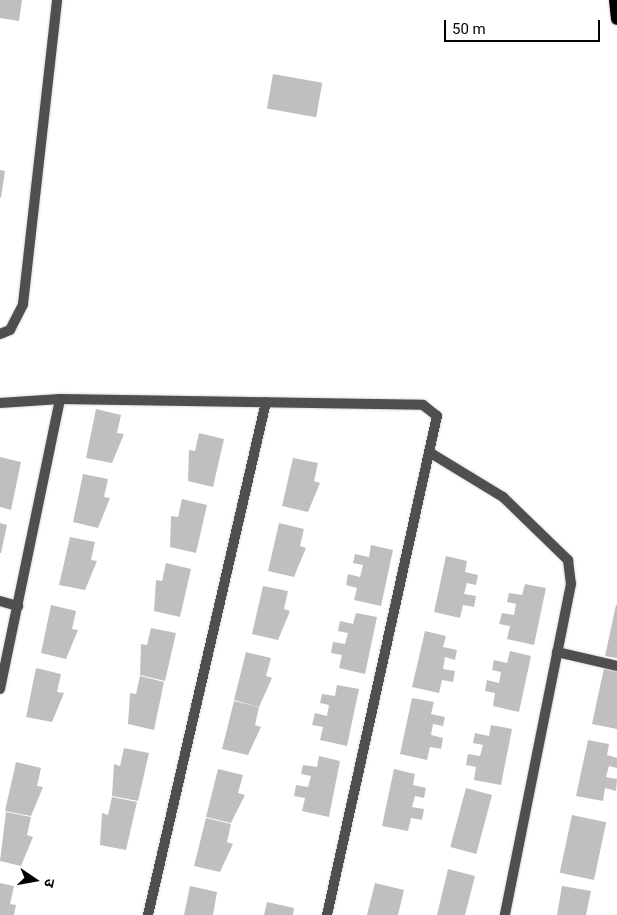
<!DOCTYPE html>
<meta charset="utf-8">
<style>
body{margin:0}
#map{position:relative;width:617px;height:915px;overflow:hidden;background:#fff;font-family:Roboto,"Noto Sans Devanagari",sans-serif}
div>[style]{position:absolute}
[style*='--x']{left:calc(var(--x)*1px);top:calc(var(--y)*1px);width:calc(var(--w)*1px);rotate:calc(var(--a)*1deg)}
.building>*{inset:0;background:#bfbfbf;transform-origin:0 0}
.roads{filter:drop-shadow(0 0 1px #dbdbdb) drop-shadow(0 0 1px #dbdbdb)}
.lane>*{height:10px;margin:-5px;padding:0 5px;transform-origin:5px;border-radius:5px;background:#4f4f4f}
.street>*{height:10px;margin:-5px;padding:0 5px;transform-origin:5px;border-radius:5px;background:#4f4f4f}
.primary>*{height:12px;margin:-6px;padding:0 6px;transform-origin:6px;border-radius:6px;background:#000}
span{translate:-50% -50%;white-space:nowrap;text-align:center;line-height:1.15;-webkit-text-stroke:5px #fff;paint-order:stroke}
.north{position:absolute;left:10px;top:855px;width:50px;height:50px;-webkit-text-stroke:4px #fff;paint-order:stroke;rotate:102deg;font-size:14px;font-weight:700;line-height:20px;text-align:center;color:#000}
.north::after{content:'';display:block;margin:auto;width:18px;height:22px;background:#000;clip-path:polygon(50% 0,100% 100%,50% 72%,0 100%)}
.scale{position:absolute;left:444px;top:20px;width:156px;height:22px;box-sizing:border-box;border:2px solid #000;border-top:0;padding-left:6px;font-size:15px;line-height:18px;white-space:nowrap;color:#000;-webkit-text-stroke:4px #fff;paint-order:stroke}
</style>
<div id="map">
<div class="building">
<div style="clip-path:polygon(0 0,22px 0,19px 21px,0 18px)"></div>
<div style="left:273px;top:74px;width:50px;height:35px;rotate:10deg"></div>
<div style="clip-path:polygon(0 170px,5px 171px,1px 198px,0 197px)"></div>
<div style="clip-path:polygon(96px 409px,121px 415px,117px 433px,124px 434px,112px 463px,86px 458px)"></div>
<div style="clip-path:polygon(199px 433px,224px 439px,213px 487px,188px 481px,189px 450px,195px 451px)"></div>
<div style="clip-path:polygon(0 457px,21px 462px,11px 510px,0 507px)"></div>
<div style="clip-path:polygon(293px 458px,318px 463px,314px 481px,320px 483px,308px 512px,282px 506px)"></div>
<div style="clip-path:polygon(83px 474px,108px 479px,104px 497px,110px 498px,98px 528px,73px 522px)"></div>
<div style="clip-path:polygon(182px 499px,207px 505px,196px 553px,170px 547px,171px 516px,178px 517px)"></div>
<div style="clip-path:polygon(0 523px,7px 525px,1px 553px,0 553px)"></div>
<div style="clip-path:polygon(279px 523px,304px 529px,300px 546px,306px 548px,294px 577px,268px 571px)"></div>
<div style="clip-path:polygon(70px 537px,95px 542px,91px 560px,97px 561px,85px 590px,59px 585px)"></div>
<div style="clip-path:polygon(371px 545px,393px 550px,381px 606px,354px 600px,357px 588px,346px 585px,348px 574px,360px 577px,363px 565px,353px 563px,355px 554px,369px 557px)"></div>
<div style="clip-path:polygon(446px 556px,467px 561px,465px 572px,478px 575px,476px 585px,467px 583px,464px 594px,476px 596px,474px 607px,463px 605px,460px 618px,434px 612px)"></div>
<div style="clip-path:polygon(166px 563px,191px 569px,180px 617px,154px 611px,156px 580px,162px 581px)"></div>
<div style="clip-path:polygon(525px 584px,546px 588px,534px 645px,507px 639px,510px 626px,499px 624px,502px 613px,514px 615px,516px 604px,507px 602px,509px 593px,522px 595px)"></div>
<div style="clip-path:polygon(263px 586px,288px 591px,284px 609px,290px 611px,278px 640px,252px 634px)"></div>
<div style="clip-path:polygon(51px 605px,76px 611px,72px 629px,78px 630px,66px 659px,41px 653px)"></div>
<div style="clip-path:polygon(616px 605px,617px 605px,617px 658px,605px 656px)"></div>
<div style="clip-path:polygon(356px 613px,377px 617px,365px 674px,339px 668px,342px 655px,331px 653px,333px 642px,345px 644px,348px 633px,338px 631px,340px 621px,353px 624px)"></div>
<div style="clip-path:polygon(151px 628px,176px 633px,165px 681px,140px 675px,141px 644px,147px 645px)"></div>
<div style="clip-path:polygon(425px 631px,446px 636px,443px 647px,457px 650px,455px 660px,445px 657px,443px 669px,455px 671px,453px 682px,442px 680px,439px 693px,412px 687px)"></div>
<div style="clip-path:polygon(510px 651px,531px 656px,519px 712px,493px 706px,495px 693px,485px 691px,487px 680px,499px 683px,501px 672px,492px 670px,494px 660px,507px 663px)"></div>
<div style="clip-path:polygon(246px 652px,271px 658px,266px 676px,272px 678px,259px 707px,234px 700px)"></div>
<div style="clip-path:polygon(36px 668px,61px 674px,57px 692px,64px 693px,52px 722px,26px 717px)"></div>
<div style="clip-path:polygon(604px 668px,617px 671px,617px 729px,592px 724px)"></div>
<div style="clip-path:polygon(140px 676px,164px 682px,154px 730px,128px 724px,130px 693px,136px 694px)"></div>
<div style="clip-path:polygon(337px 685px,359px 689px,347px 746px,320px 740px,323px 727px,312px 725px,315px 713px,327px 716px,329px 705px,320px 703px,322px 694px,335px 696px)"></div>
<div style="clip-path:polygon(412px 698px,434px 702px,431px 714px,445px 717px,443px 726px,433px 724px,431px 735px,443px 738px,441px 749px,430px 747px,427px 760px,400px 754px)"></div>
<div style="clip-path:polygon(234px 701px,259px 707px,255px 725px,261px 727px,248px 755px,222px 749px)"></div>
<div style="clip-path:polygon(491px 725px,512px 729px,501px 785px,474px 780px,476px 767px,466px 765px,468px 754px,480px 756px,483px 745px,473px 743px,475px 733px,489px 736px)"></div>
<div style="clip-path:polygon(588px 740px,609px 744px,607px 755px,617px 758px,617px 768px,609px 766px,606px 777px,617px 779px,616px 791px,605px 788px,603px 801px,576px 796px)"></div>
<div style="clip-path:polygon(124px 748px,149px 753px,138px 801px,112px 796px,114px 764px,120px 766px)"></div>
<div style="clip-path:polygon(319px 756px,340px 761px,329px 817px,302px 811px,305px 798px,294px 796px,296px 785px,308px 787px,311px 776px,301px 774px,303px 765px,317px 767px)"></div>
<div style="clip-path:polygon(16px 762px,41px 768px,37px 786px,43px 787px,31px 816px,5px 811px)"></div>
<div style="clip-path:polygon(218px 769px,243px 775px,238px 793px,245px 795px,231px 823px,206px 817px)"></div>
<div style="clip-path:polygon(394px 769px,415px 774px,413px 785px,426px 788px,424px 798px,415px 796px,412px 807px,424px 809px,422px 820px,411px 818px,408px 831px,382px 826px)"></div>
<div style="left:466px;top:788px;width:27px;height:61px;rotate:15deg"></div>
<div style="clip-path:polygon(112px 797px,137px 802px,126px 850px,100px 845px,102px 813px,108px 815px)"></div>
<div style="clip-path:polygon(6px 812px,31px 817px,27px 835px,33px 837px,21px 866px,0 861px)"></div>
<div style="left:572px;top:815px;width:35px;height:59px;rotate:12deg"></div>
<div style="clip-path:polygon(206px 818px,231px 824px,227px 842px,233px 844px,220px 872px,194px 866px)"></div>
<div style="clip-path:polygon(448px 869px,475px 876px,465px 915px,437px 915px)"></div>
<div style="clip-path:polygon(0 883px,14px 886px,10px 904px,16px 905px,14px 915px,0 915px)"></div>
<div style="clip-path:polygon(375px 883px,404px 890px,398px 915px,367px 915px)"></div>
<div style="clip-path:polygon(190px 886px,217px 892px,213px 915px,184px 915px)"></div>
<div style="clip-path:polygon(562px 886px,591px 891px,586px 915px,557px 915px)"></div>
<div style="clip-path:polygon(267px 902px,294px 908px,293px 915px,264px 915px)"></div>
</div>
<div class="roads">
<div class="lane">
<div style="--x:0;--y:334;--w:11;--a:-22"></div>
<div style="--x:10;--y:330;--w:29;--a:-63"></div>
<div style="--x:23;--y:304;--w:306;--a:-83.6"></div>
</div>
<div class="street">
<div style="--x:0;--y:403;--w:60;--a:-3.8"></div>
<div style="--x:60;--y:399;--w:363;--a:0.9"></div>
<div style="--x:423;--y:405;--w:18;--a:38"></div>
<div style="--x:437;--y:416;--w:511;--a:102.43"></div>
<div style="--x:429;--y:452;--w:87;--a:31.3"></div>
<div style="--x:503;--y:497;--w:91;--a:44.1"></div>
<div style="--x:568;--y:560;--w:24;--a:83"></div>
<div style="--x:571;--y:584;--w:338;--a:101.3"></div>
<div style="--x:0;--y:601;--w:19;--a:16"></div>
<div style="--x:557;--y:652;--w:62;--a:13.1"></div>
<div style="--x:0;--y:689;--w:296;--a:-78.3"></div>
<div style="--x:148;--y:915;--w:526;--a:-77.05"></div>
</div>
<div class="primary">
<div style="--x:615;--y:0;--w:19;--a:84"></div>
</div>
</div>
<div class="north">उ</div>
<div class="scale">50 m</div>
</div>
